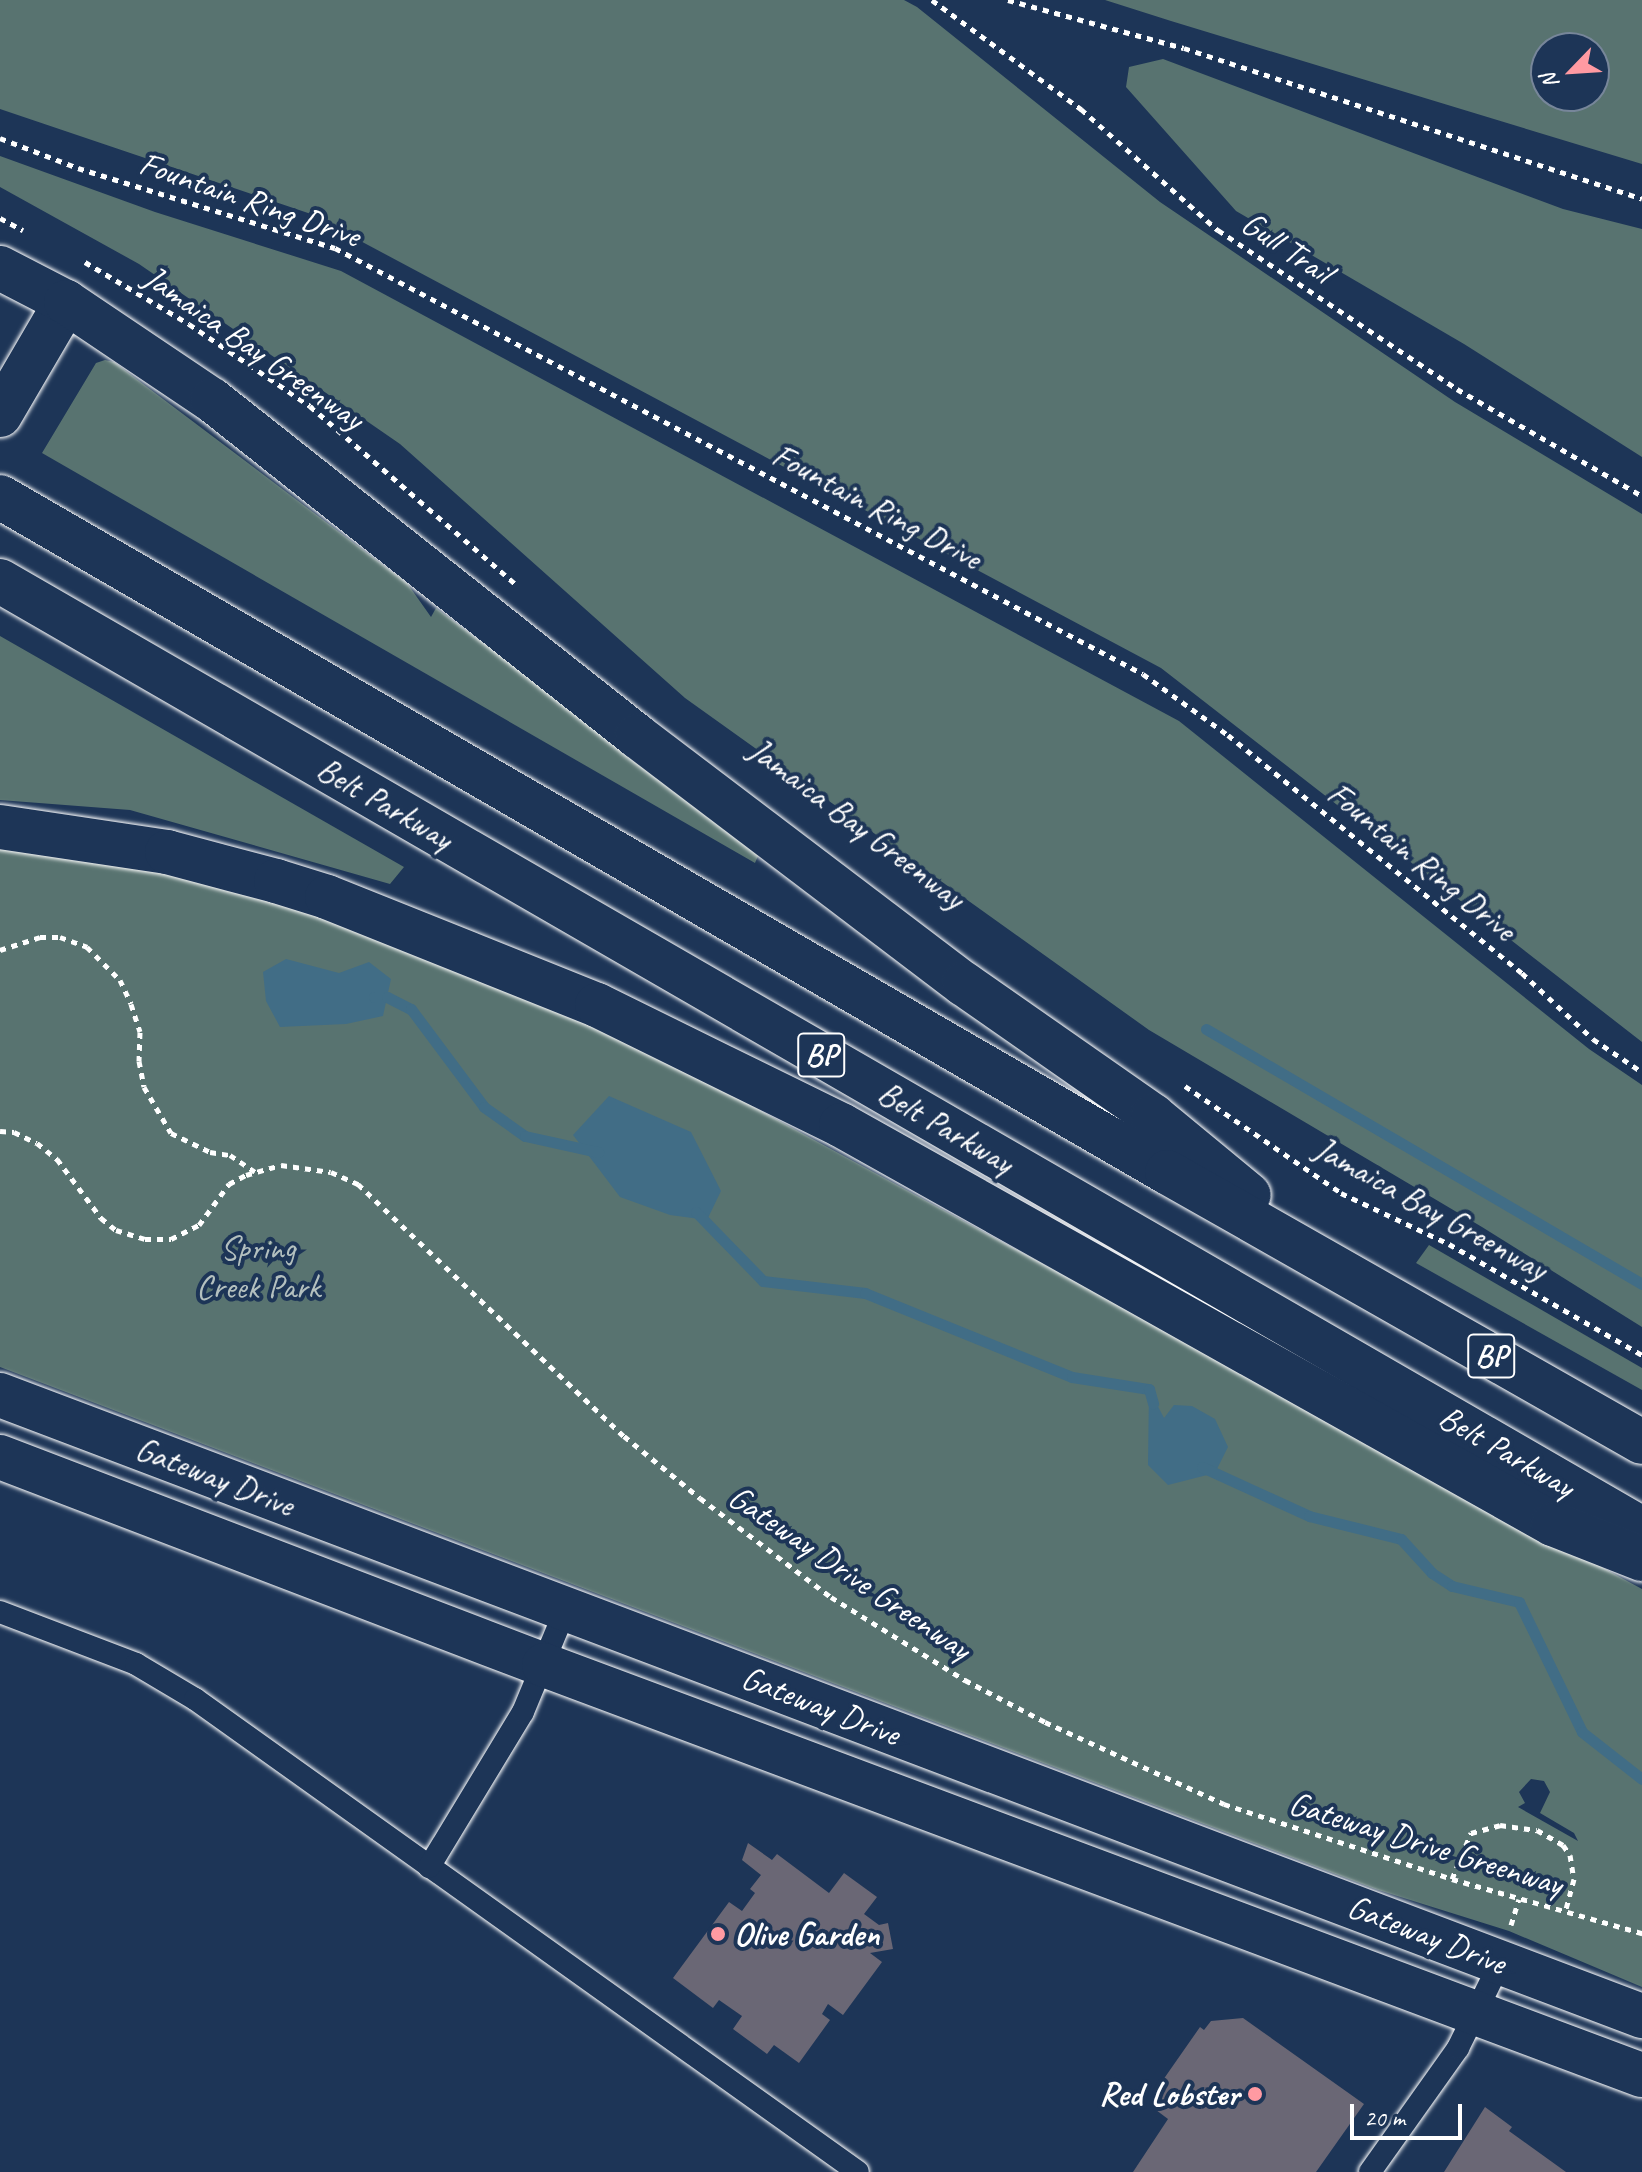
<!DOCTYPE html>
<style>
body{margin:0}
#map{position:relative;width:1642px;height:2172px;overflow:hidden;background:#1d3557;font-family:Caveat,sans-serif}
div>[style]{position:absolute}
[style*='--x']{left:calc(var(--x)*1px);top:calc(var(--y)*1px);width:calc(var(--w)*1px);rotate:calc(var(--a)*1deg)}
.green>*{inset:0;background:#587370}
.water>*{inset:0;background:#416d86}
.stream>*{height:11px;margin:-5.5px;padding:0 5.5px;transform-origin:5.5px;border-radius:5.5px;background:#416d86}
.building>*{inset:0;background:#6a6775}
.path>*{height:5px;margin-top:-2.5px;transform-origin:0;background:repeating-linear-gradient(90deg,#fff 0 6px,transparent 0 12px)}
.roads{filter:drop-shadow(0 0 2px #fff) drop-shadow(0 0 2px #fff)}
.service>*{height:22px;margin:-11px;padding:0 11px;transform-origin:11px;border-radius:11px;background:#1d3557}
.minor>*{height:44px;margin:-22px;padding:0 22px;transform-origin:22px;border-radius:22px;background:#1d3557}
.secondary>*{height:44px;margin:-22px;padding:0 22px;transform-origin:22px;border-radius:22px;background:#1d3557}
.motorway>*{height:44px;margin:-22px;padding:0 22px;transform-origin:22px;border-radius:22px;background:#1d3557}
.dots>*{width:22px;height:22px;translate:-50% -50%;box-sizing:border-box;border:4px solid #1d3557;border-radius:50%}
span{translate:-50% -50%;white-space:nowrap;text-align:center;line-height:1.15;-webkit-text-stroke:8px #1d3557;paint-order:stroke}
.shield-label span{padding:2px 6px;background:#1d3557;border:2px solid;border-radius:6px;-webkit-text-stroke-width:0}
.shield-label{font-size:32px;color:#fff;font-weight:700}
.street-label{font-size:34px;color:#fff}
.park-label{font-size:34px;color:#b4c0bf}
.poi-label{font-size:34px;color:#fff;font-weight:700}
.left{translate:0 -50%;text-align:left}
.right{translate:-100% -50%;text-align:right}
.north{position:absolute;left:1530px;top:32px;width:80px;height:80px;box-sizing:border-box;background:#1d3557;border:2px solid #77869a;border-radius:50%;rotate:245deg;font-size:22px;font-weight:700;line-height:32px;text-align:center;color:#fff}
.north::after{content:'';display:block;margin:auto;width:28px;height:36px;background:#ff9aa2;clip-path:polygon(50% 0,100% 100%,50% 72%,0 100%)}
.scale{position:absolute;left:1350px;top:2104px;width:112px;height:36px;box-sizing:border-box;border:4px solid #fff;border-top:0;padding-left:10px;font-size:24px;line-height:28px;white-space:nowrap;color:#fff;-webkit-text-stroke:6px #1d3557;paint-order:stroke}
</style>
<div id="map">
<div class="green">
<div style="clip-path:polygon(0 0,904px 0,917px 7px,1160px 202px,1455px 402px,1642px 514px,1642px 1042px,1161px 668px,308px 213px,0 109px)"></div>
<div style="clip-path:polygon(evenodd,1105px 0,1642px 0,1642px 164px,1171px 21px,1105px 0,1546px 48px,1594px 48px,1594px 96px,1546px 96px,1546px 48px)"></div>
<div style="clip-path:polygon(1163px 59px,1563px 209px,1642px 229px,1642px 457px,1464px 344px,1236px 211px,1126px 87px,1129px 67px)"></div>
<div style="clip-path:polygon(0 156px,155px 212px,341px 271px,1179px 721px,1589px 1049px,1642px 1085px,1642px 1327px,1482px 1227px,1149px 1030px,685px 698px,400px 444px,139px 264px,0 187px)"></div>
<div style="clip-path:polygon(105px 360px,114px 362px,407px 583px,431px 617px,436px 608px,761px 849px,755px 863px,42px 453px,96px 363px)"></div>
<div style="clip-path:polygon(0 636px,404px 867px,390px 884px,130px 810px,0 800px)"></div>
<div style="clip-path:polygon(evenodd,0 845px,51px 846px,293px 902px,610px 1029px,1642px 1589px,1642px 1987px,1509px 1931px,1375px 1889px,0 1367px,0 845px,1531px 1779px,1544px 1781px,1550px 1792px,1540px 1813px,1574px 1833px,1578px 1841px,1518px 1807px,1525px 1803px,1519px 1792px,1531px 1779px)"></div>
<div style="clip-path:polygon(1429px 1245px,1642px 1368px,1642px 1390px,1416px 1263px)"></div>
</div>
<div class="water">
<div style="clip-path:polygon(286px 959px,339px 973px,369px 962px,391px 979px,383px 1016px,346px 1024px,280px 1027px,266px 1001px,263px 972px)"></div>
<div style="clip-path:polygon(609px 1096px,691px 1132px,721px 1191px,707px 1220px,670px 1215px,620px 1197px,573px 1135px)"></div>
<div style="clip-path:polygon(1149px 1389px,1164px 1418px,1174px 1405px,1192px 1406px,1215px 1419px,1228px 1447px,1215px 1473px,1168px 1485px,1148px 1465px)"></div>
</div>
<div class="stream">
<div style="--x:374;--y:997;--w:13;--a:0"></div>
<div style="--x:387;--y:997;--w:27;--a:27"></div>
<div style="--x:411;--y:1009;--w:122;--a:53.3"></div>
<div style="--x:484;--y:1107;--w:50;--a:35.3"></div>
<div style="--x:525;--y:1136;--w:75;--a:12.4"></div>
<div style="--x:1206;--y:1029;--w:505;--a:30.32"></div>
<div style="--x:696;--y:1212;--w:96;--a:45.8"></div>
<div style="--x:763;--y:1281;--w:103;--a:6.7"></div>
<div style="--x:865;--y:1293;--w:223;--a:22.1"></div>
<div style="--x:1072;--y:1377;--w:78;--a:8.9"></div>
<div style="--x:1149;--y:1389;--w:15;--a:74"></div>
<div style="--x:1202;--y:1467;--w:118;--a:24.6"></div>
<div style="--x:1309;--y:1516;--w:95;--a:14"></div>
<div style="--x:1401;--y:1539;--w:46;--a:47.6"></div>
<div style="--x:1432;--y:1573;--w:24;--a:33"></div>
<div style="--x:1452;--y:1586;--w:69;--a:13.4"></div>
<div style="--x:1519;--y:1602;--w:144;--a:64.1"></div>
<div style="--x:1582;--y:1732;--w:76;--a:38.1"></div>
</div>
<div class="building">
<div style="clip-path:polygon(748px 1843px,772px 1860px,777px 1854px,829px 1893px,844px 1873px,877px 1897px,864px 1914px,879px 1925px,888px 1923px,893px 1949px,870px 1953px,882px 1962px,843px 2015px,828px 2004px,822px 2014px,830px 2020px,799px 2063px,774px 2045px,767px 2054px,733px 2029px,742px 2016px,719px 2000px,713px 2008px,673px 1978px,729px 1902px,742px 1911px,755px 1893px,750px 1889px,761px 1875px,742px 1860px)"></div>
<div style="clip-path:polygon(1243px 2018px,1364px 2104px,1316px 2172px,1133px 2172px,1168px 2119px,1152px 2107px,1168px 2083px,1163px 2080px,1200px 2027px,1204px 2030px,1211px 2021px)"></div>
<div style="clip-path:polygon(1485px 2107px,1512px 2127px,1509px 2131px,1566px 2172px,1444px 2172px)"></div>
</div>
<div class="path">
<div style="--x:932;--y:0;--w:185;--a:36.2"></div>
<div style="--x:1081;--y:109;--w:183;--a:41.5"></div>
<div style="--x:1218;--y:230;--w:287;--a:33.6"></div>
<div style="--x:1457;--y:389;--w:214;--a:30"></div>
<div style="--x:1008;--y:0;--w:182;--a:15.3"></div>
<div style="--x:1184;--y:48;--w:482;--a:18.2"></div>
<div style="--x:0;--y:138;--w:84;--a:21"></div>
<div style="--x:78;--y:168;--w:269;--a:17.3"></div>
<div style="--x:335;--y:248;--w:913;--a:27.8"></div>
<div style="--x:1143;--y:674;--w:105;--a:35.7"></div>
<div style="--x:1228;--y:735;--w:378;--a:39"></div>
<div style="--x:1522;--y:973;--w:97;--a:42.9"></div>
<div style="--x:1593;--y:1039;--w:59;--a:34"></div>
<div style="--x:0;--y:218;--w:26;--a:28"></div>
<div style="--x:85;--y:262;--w:121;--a:30.8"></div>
<div style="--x:189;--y:324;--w:146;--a:34.1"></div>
<div style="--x:310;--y:406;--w:275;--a:40.9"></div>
<div style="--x:0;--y:950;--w:42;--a:-18"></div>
<div style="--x:40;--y:937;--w:20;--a:0"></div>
<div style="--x:60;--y:937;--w:29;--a:20"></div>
<div style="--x:87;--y:947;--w:47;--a:45"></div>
<div style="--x:120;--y:980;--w:26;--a:65"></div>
<div style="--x:131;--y:1004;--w:29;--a:72"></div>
<div style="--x:140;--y:1032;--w:29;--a:92"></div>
<div style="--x:139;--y:1061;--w:26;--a:79"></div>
<div style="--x:144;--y:1087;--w:53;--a:59.6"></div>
<div style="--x:171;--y:1133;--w:43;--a:26"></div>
<div style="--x:210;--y:1152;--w:20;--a:9"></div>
<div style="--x:230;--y:1155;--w:30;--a:34"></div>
<div style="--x:1185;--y:1086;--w:189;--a:34.4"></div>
<div style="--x:1341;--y:1193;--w:119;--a:25.3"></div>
<div style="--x:1449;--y:1244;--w:223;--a:29.9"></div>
<div style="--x:0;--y:1131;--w:14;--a:4"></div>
<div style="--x:14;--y:1132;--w:25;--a:26"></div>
<div style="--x:37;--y:1143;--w:26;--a:39"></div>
<div style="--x:57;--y:1159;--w:74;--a:53.3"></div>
<div style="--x:101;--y:1218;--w:19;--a:39"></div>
<div style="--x:116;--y:1230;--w:30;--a:17"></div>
<div style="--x:145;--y:1239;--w:26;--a:0"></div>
<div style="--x:171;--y:1239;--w:31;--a:-27"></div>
<div style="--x:199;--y:1225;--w:51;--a:-53.8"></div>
<div style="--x:229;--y:1184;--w:19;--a:-28"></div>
<div style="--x:246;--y:1175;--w:36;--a:-16"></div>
<div style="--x:281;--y:1165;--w:50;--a:8"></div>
<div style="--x:331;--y:1172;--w:30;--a:24"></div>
<div style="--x:358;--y:1184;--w:366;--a:43.5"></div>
<div style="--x:624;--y:1436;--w:98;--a:39.2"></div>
<div style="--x:700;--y:1498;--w:164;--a:37.1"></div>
<div style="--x:831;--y:1597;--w:158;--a:31.8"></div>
<div style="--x:965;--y:1680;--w:90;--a:27.7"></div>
<div style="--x:1045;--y:1722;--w:197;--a:24.6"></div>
<div style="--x:1224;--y:1804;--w:240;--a:18.2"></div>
<div style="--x:1452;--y:1879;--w:198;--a:15.9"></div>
<div style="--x:1452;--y:1879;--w:50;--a:-67.6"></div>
<div style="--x:1471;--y:1833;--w:30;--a:-15"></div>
<div style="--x:1500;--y:1825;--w:37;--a:8"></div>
<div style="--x:1537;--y:1830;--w:30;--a:30"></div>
<div style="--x:1563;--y:1845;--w:12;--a:55"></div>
<div style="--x:1570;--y:1855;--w:24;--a:81"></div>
<div style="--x:1574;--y:1879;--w:34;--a:105"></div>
<div style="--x:1511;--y:1925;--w:27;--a:-73"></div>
</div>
<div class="roads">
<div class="service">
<div style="--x:0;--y:1612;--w:146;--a:20.9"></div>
<div style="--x:136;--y:1664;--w:69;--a:30.7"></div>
<div style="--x:195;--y:1699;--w:814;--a:35.5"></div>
<div style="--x:429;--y:1867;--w:181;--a:-58.8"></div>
<div style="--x:523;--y:1712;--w:113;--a:-67.5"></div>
<div style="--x:1370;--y:2172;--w:152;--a:-54.6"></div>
<div style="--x:1458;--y:2048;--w:95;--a:-63.7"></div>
</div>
<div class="minor">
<div style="--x:0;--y:1395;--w:1756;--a:20.72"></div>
<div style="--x:0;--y:1457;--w:582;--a:20.92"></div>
<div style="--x:544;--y:1665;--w:1172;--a:20.48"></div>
</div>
<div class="secondary">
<div style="--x:0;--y:415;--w:131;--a:-59.7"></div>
</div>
<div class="motorway">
<div style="--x:0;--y:268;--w:74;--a:27.3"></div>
<div style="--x:66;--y:302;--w:176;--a:33.9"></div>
<div style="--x:212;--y:400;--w:542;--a:38.33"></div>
<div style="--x:637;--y:736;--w:410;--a:37.2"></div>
<div style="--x:964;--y:984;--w:231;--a:34.9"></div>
<div style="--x:1153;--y:1116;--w:124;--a:39.5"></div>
<div style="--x:0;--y:497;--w:1348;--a:30.05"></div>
<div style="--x:1167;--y:1172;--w:546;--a:29.61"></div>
<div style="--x:0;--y:581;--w:1896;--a:30"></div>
<div style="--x:0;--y:827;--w:169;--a:8.5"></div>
<div style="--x:167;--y:852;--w:113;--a:14.9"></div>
<div style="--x:276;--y:881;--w:53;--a:17.4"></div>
<div style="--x:327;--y:897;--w:291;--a:21.8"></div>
<div style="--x:597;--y:1005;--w:272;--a:26.2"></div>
<div style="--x:841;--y:1125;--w:816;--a:29.27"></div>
<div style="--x:1553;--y:1524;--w:96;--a:21.5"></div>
</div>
</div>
<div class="dots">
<div style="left:718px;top:1934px;background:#ff9aa2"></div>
<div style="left:1255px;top:2094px;background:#ff9aa2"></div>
</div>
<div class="shield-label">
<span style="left:821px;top:1055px">BP</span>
<span style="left:1491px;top:1356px">BP</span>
</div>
<div class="street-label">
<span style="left:250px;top:199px;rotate:19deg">Fountain Ring Drive</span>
<span style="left:1287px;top:247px;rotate:34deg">Gull Trail</span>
<span style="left:254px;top:347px;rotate:35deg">Jamaica Bay Greenway</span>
<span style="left:877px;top:506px;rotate:28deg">Fountain Ring Drive</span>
<span style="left:385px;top:803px;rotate:30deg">Belt Parkway</span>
<span style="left:857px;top:823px;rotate:37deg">Jamaica Bay Greenway</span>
<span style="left:1422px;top:861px;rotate:39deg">Fountain Ring Drive</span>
<span style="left:946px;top:1127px;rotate:30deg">Belt Parkway</span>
<span style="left:1431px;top:1208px;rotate:29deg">Jamaica Bay Greenway</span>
<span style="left:1507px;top:1451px;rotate:30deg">Belt Parkway</span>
<span style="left:215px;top:1476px;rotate:21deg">Gateway Drive</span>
<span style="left:850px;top:1572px;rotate:34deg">Gateway Drive Greenway</span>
<span style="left:821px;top:1705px;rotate:21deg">Gateway Drive</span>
<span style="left:1426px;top:1843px;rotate:17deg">Gateway Drive Greenway</span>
<span style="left:1427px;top:1934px;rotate:21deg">Gateway Drive</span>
</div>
<div class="park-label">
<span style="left:258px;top:1267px">Spring<br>Creek Park</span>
</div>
<div class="poi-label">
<span class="left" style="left:734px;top:1934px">Olive Garden</span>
<span class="right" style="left:1239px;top:2094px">Red Lobster</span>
</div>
<div class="north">N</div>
<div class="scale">20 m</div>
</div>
